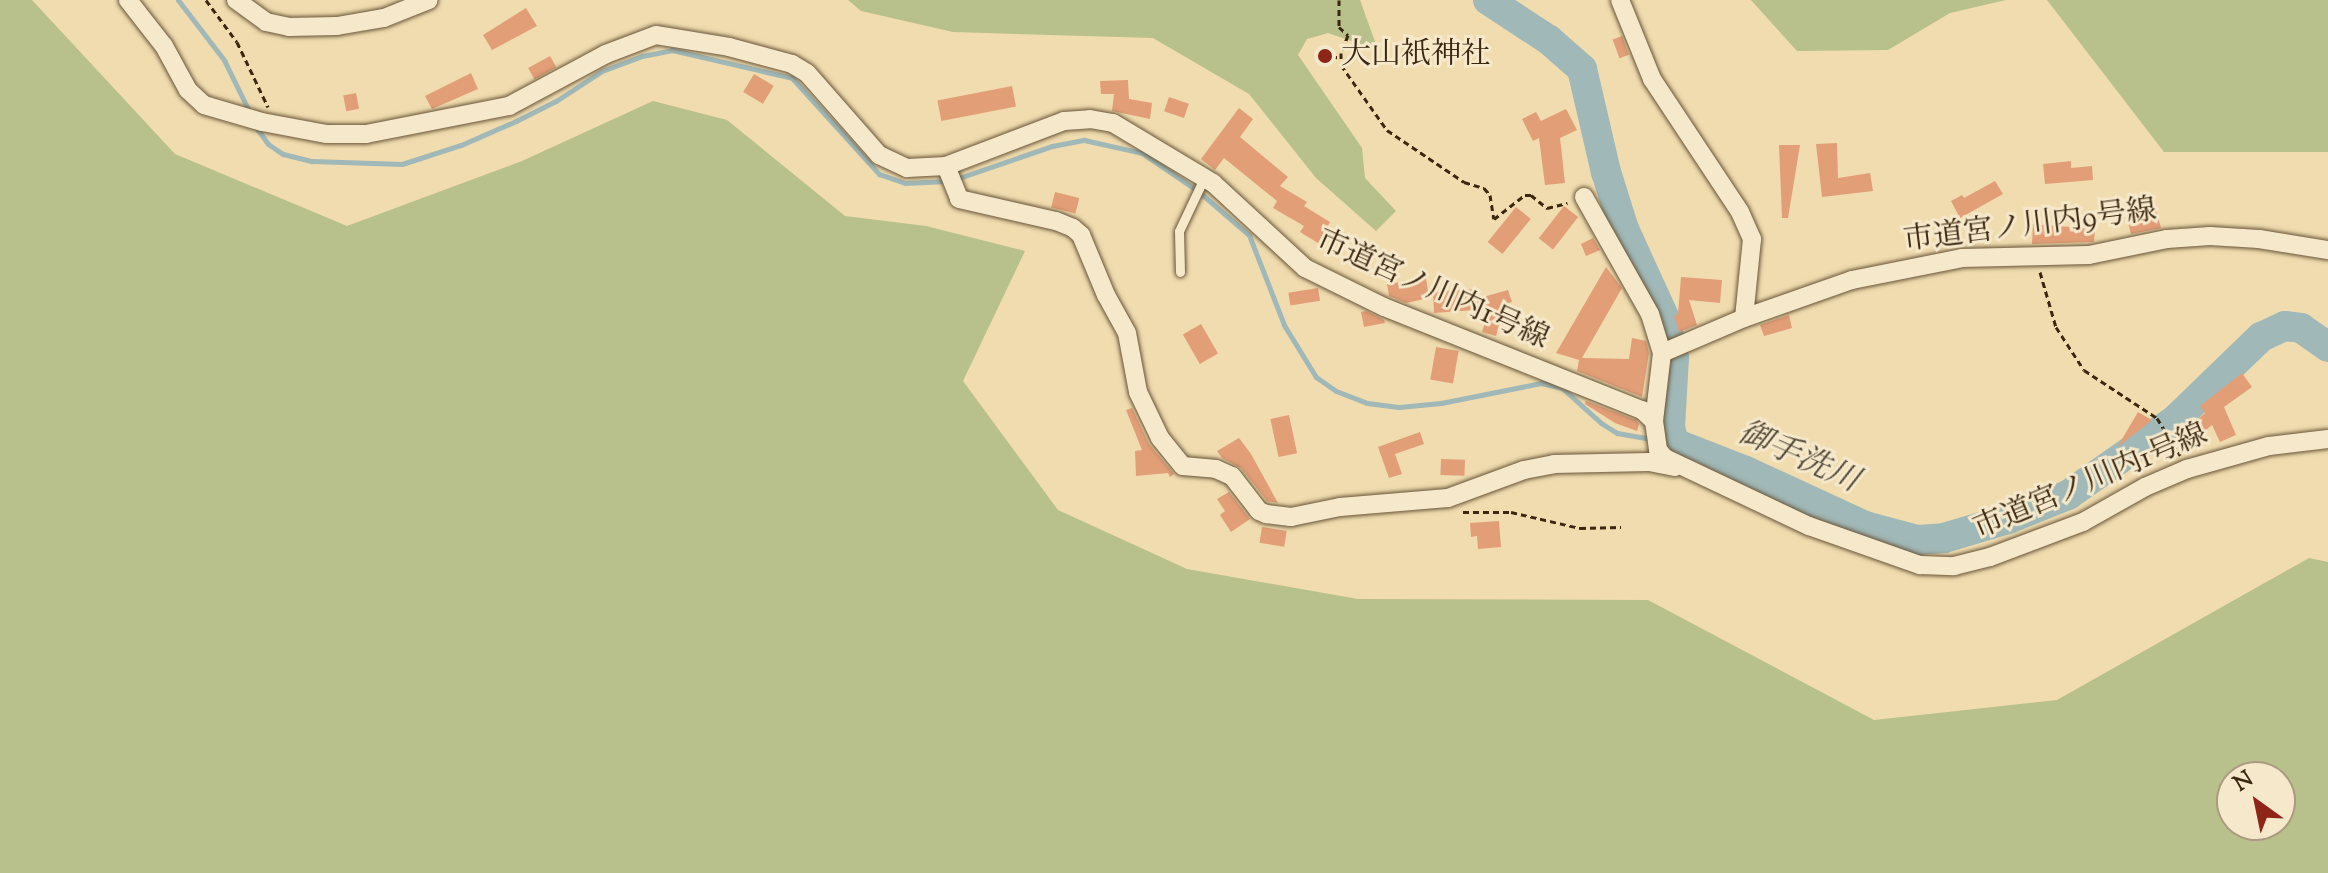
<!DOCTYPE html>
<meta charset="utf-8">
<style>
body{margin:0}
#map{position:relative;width:2328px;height:873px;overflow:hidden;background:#f0dcaf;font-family:"Sorts Mill Goudy","Noto Serif JP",serif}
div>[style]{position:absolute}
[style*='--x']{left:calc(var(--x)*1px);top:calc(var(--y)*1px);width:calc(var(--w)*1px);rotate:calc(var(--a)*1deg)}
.green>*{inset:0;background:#b8c08b}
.stream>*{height:5px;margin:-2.5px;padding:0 2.5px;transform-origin:2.5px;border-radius:2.5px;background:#a0b8b7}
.river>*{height:30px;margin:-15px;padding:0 15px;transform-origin:15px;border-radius:15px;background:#a0b8b7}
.building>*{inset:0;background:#e29e77;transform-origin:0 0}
.path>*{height:3px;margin-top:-1.5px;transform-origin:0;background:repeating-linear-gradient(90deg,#3b2610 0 6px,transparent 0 10px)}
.roads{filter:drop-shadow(0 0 2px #685438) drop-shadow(0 0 2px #685438)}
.lane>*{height:9px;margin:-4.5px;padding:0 4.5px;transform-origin:4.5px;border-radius:4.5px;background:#f5e8cb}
.street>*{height:18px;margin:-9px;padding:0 9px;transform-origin:9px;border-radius:9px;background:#f5e8cb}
.dots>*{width:22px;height:22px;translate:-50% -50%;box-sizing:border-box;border:4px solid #f5e8cb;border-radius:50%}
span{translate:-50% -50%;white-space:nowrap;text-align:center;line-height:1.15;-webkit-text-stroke:6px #f5e8cb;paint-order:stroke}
.poi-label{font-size:30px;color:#3b2610}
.left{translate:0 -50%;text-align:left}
.street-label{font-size:30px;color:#3b2610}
.water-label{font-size:32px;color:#544a3a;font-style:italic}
.north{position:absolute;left:2216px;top:761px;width:80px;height:80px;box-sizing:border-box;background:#f5e8cb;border:2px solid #ab9a80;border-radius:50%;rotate:327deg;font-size:22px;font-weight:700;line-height:32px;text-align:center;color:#3b2610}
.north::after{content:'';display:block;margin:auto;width:28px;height:36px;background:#8f2418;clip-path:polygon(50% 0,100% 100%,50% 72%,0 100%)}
</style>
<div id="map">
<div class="green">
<div style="clip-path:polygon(evenodd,0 0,32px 0,175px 154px,347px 226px,522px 161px,653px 101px,727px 120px,845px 216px,926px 226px,1025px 251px,963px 381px,1058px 510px,1187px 569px,1358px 599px,1648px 600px,1874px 720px,2057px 700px,2309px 558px,2328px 562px,2328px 873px,0 873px,0 0,2232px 777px,2280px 777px,2280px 825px,2232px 825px,2232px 777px)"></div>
<div style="clip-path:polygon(848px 0,1360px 0,1378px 50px,1328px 33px,1307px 39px,1298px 55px,1362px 148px,1365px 178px,1396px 211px,1376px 231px,1316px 178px,1249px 94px,1153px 38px,953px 32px,861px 11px)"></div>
<div style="clip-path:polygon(1751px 0,2006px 0,1950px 13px,1888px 50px,1797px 51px)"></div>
<div style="clip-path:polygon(2047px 0,2328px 0,2328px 152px,2164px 152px)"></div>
</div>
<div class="stream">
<div style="--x:178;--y:0;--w:76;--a:52.5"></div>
<div style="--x:224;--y:60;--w:59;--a:63.9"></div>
<div style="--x:255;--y:126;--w:22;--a:54"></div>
<div style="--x:268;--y:144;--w:18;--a:34"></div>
<div style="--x:283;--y:154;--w:30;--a:14"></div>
<div style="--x:312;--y:161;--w:90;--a:1.9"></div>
<div style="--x:402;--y:164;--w:62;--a:-17.9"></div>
<div style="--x:461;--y:145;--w:60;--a:-23.6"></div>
<div style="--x:516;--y:121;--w:45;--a:-26.6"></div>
<div style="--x:556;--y:101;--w:55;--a:-33.1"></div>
<div style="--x:602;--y:71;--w:43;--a:-20.6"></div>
<div style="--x:642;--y:56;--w:31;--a:-11"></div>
<div style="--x:672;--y:50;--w:123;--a:13.1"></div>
<div style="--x:792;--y:78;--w:130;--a:47.8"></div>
<div style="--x:879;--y:174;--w:28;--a:19"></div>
<div style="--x:905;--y:183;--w:42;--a:-2.7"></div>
<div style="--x:956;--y:179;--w:102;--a:-19"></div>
<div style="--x:1052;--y:146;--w:33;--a:-11"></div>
<div style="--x:1084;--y:140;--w:59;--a:12.6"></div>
<div style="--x:1142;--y:153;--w:68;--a:34.2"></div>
<div style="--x:1198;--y:191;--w:67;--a:40.8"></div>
<div style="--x:1249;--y:235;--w:97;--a:68.7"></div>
<div style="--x:1284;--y:325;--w:61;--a:58.4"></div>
<div style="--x:1316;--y:377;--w:24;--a:35"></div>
<div style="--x:1336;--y:391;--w:33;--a:21"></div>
<div style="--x:1367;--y:403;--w:32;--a:7"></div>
<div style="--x:1399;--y:407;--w:42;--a:-5.4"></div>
<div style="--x:1441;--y:403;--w:102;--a:-11.3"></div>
<div style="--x:1541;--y:383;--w:22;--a:13"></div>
<div style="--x:1562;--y:388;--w:52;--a:41.9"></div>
<div style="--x:1601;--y:423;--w:19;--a:32"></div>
<div style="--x:1617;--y:433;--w:58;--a:10"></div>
</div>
<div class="river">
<div style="--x:1488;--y:0;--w:73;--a:33.3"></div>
<div style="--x:1549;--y:40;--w:44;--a:41.3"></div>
<div style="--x:1582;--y:69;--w:106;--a:76.9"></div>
<div style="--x:1606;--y:172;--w:60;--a:72.5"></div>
<div style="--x:1624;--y:229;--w:99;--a:65.5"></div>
<div style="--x:1665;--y:319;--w:40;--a:77"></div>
<div style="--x:1674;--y:358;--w:69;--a:93.3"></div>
<div style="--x:1670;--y:427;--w:16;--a:76"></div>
<div style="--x:1674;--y:443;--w:77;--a:21.3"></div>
<div style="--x:1746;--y:471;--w:131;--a:24.8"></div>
<div style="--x:1865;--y:526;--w:54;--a:15.1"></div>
<div style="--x:1917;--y:540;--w:27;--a:-4"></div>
<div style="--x:1944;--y:538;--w:67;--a:-16.5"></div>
<div style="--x:2008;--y:519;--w:65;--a:-21.8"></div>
<div style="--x:2068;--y:495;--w:131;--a:-35"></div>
<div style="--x:2175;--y:420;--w:120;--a:-44"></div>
<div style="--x:2261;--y:337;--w:26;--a:-25"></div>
<div style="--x:2285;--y:326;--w:16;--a:7"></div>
<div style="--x:2301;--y:328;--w:33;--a:35"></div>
</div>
<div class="building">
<div style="clip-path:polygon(526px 8px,537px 26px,492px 50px,483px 35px)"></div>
<div style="left:1622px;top:36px;width:20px;height:10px;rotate:70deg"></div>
<div style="left:550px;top:56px;width:13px;height:25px;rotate:61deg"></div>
<div style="clip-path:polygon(471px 73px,478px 89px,432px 109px,425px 96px)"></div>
<div style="left:754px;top:74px;width:23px;height:21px;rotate:31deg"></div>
<div style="clip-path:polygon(1128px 80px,1129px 99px,1152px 103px,1150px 119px,1112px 111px,1114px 94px,1101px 94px,1100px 81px)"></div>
<div style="left:1012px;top:86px;width:21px;height:76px;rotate:79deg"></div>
<div style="left:356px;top:93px;width:16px;height:13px;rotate:79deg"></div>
<div style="left:1169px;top:97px;width:21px;height:15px;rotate:19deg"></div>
<div style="clip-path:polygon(1239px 108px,1253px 119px,1240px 137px,1288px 177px,1280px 186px,1307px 202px,1304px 206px,1330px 222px,1318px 243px,1300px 232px,1304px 226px,1273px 208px,1277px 201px,1224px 158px,1215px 170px,1201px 159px)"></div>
<div style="clip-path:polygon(1566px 109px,1577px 130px,1560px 138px,1565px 183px,1545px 185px,1539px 138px,1533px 141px,1522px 119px,1536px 112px,1541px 121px)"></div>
<div style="clip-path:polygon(1837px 143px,1838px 178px,1870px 173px,1873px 191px,1822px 197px,1816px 144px)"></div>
<div style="clip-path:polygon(1779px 145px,1800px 145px,1788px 218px,1782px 218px)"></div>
<div style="clip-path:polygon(2071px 161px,2071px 168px,2092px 166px,2093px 180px,2045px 184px,2043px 164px)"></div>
<div style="clip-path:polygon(1995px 181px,2003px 194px,1960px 218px,1951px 201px,1962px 195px,1964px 198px)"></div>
<div style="left:1055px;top:192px;width:25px;height:16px;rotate:14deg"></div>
<div style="left:1564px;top:206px;width:18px;height:41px;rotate:38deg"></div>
<div style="left:1516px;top:207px;width:19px;height:45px;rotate:39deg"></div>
<div style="clip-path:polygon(2156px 210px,2161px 228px,2131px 234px,2127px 219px)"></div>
<div style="clip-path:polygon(2033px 224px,2095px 229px,2094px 242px,2032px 244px)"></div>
<div style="clip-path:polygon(1593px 238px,1600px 250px,1586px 256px,1581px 244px)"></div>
<div style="clip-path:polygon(1606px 267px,1622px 288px,1582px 358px,1629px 359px,1632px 338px,1646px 341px,1649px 353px,1642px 397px,1577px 371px,1579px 360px,1556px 353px)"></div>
<div style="clip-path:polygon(1681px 277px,1722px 280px,1720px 303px,1689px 300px,1697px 325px,1679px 332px,1674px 316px,1678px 314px)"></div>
<div style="clip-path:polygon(1426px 278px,1429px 298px,1406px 303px,1389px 296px,1387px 284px)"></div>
<div style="left:1318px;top:288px;width:13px;height:30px;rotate:81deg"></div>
<div style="clip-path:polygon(1476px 289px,1476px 299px,1508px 290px,1512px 302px,1505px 304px,1496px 336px,1482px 332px,1489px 309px,1434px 313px,1433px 292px)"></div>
<div style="clip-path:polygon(1366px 311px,1384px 320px,1385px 323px,1364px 327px,1361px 312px)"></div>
<div style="clip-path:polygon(1789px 315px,1792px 328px,1764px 336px,1760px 325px)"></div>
<div style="left:1201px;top:324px;width:34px;height:21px;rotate:60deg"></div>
<div style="left:1436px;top:347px;width:23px;height:33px;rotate:10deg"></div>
<div style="clip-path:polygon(2242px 373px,2252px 387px,2224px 407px,2236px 435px,2220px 442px,2212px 425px,2194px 440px,2185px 430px,2205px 413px,2200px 406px)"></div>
<div style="clip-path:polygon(1586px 401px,1636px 420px,1639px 424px,1637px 431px,1615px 423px,1585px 404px)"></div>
<div style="clip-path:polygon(1132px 408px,1149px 444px,1174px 474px,1170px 477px,1168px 473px,1136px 476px,1135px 451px,1142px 450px,1126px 410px)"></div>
<div style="clip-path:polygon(2138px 412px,2152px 420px,2119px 446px,2118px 446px)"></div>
<div style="left:1289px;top:415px;width:39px;height:19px;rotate:78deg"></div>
<div style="clip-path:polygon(1420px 432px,1424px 444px,1395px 454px,1402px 474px,1389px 478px,1378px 447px)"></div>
<div style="clip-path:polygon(1239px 438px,1251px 454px,1278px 503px,1267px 501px,1241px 468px,1222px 458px,1217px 451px)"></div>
<div style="left:1441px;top:459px;width:24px;height:16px;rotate:2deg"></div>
<div style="clip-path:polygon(1229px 492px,1250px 519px,1231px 532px,1220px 515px,1225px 511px,1217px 499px)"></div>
<div style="clip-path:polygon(1499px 521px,1501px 547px,1478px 549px,1477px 536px,1471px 537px,1470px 523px)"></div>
<div style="left:1262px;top:527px;width:25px;height:16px;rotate:9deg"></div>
</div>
<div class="path">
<div style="--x:206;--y:0;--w:52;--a:53.6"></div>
<div style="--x:237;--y:42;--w:72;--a:64.5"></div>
<div style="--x:1339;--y:0;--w:27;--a:90"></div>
<div style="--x:1339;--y:27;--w:12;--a:42"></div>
<div style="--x:1348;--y:35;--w:19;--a:111"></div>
<div style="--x:1341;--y:53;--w:12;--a:90"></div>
<div style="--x:1341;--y:65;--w:80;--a:54.7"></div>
<div style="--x:1387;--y:130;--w:93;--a:34"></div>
<div style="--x:1464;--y:182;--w:21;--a:17"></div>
<div style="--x:1484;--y:188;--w:9;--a:49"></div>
<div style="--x:1490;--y:195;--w:24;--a:81"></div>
<div style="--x:1494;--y:219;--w:39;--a:-38"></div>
<div style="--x:1525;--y:195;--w:6;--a:0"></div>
<div style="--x:1531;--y:195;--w:21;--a:39"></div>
<div style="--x:1547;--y:208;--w:21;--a:-14"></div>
<div style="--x:1331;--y:56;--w:10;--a:11"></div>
<div style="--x:2040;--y:272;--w:57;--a:73.8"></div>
<div style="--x:2056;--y:327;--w:51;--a:56.9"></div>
<div style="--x:2084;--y:370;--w:87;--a:33.3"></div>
<div style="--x:2157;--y:418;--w:44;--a:58.1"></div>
<div style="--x:1463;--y:512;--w:48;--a:0"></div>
<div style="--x:1511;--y:512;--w:71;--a:13.1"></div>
<div style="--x:1580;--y:528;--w:41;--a:-1.4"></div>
</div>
<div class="roads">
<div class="lane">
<div style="--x:1180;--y:272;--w:41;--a:-91.4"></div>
<div style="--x:1179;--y:231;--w:59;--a:-64.7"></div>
</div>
<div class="street">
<div style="--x:128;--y:0;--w:58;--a:52"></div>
<div style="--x:164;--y:46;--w:50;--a:61.4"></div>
<div style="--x:188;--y:90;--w:22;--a:43"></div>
<div style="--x:204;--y:105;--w:60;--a:16.3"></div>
<div style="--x:262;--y:122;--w:66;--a:10.5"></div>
<div style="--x:327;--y:134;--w:39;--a:0"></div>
<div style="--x:366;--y:134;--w:146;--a:-11.1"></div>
<div style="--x:509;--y:106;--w:110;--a:-28.2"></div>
<div style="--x:606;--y:54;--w:53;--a:-20.8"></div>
<div style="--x:656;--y:35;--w:74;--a:9.3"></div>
<div style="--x:729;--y:47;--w:65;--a:15.1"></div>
<div style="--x:792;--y:64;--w:17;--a:31"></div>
<div style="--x:807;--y:73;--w:109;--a:48.7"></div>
<div style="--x:879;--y:155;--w:31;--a:25"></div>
<div style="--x:907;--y:168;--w:39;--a:-3"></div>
<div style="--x:946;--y:166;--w:126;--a:-20.9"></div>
<div style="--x:1064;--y:121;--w:26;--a:-4"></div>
<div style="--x:1090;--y:119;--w:23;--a:10"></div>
<div style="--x:1113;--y:123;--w:117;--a:31"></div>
<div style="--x:1213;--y:183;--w:125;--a:42.7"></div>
<div style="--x:1305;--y:268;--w:88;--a:26.3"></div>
<div style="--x:1384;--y:307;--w:278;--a:21.8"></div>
<div style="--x:1642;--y:410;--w:16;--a:43"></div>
<div style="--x:1654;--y:421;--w:29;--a:82"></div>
<div style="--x:1658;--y:450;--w:11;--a:49"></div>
<div style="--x:1665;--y:458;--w:159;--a:25.3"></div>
<div style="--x:1809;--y:526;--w:118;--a:19.4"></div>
<div style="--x:1920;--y:565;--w:34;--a:2"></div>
<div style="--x:1954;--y:566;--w:37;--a:-14"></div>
<div style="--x:1990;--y:557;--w:99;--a:-20.6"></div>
<div style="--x:2083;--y:522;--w:71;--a:-29.4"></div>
<div style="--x:2145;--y:487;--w:46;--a:-23.2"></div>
<div style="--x:2187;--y:469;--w:85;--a:-15.7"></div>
<div style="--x:2269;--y:446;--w:59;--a:-6.8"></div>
<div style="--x:236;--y:0;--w:37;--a:36"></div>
<div style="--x:266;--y:22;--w:24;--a:12"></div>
<div style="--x:289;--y:27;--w:48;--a:-1.2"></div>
<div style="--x:337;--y:26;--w:48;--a:-9.7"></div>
<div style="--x:384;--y:18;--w:48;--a:-21.8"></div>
<div style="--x:1620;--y:0;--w:85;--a:67.9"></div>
<div style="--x:1652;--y:79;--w:159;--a:56.5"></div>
<div style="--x:1740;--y:212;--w:30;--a:66"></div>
<div style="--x:1752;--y:239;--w:79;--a:95.8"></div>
<div style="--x:1744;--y:318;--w:89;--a:156.9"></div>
<div style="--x:1662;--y:353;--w:68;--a:96.7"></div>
<div style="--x:946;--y:166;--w:35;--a:68"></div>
<div style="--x:959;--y:199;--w:99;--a:12.8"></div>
<div style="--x:1056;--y:221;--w:18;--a:22"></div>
<div style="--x:1073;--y:228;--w:11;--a:41"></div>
<div style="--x:1081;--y:235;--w:65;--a:67.4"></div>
<div style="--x:1106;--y:295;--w:43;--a:61.1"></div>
<div style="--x:1127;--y:333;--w:60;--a:79.4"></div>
<div style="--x:1138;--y:392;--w:51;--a:64.4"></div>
<div style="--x:1160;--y:438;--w:36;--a:51"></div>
<div style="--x:1183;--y:466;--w:33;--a:5"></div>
<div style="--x:1216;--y:469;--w:17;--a:24"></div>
<div style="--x:1232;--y:476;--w:44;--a:52.4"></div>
<div style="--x:1259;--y:511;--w:8;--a:23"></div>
<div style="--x:1266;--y:514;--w:25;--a:7"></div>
<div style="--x:1291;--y:517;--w:50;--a:-11.5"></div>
<div style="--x:1340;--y:507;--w:108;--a:-4.8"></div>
<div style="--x:1448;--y:498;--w:81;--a:-20.2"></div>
<div style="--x:1524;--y:470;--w:31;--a:-11"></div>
<div style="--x:1554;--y:464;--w:95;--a:-1.2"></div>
<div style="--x:1649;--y:462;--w:26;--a:11"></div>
<div style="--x:1584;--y:197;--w:134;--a:60.6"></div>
<div style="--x:1650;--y:314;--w:41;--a:72.9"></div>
<div style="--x:1744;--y:318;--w:114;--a:-19.4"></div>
<div style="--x:1852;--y:280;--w:112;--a:-11.3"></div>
<div style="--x:1962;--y:258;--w:127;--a:-1.4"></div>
<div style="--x:2089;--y:255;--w:80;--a:-11.6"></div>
<div style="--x:2167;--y:239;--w:43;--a:-4"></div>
<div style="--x:2210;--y:236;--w:49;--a:3.5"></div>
<div style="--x:2259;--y:239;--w:70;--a:9.1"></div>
</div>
</div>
<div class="dots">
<div style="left:1325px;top:56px;background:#8f2418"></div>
</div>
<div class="poi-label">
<span class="left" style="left:1341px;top:56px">大山衹神社</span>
</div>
<div class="street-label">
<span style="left:2030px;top:227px;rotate:-7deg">市道宮ノ川内9号線</span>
<span style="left:1432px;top:291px;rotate:24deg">市道宮ノ川内1号線</span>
<span style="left:2091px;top:483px;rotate:-23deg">市道宮ノ川内1号線</span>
</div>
<div class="water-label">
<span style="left:1798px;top:458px;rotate:24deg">御手洗川</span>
</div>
<div class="north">N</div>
</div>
